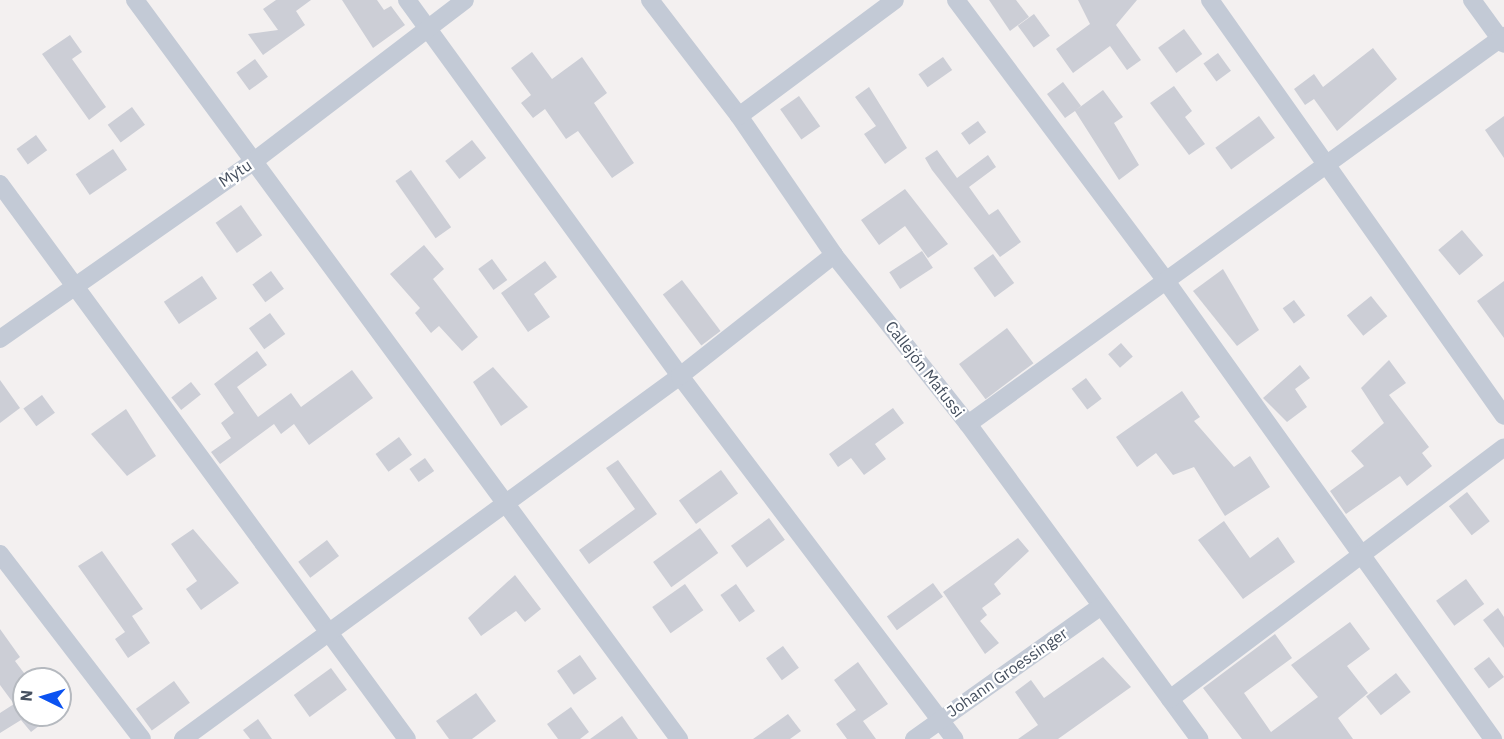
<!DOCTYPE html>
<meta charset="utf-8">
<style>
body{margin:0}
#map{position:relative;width:1504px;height:739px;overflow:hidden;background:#f3f0f0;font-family:"IBM Plex Sans",sans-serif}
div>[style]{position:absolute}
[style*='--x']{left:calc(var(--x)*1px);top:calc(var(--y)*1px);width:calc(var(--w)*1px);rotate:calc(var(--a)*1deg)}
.building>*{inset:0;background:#ccced6;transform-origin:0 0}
.street>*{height:18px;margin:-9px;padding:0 9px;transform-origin:9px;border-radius:9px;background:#c3cad6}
span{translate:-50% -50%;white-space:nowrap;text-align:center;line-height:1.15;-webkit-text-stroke:4.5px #fff;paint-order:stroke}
.street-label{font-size:16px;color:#46505f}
.north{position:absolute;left:12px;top:667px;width:60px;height:60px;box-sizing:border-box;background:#fff;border:2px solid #b5b9bf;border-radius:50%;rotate:275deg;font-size:16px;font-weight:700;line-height:24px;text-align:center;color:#46505f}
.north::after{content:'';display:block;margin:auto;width:21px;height:27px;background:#0b52f1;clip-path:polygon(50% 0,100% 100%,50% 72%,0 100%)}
</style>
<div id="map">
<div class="building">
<div style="clip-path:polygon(276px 0,311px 0,296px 11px,305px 25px,263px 55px,248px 34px,278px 30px,263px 9px)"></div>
<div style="clip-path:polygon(342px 0,377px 0,384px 10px,391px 6px,405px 25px,373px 48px)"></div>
<div style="clip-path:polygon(989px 0,1016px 0,1029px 17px,1010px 31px)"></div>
<div style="clip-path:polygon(1078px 0,1137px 0,1116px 25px,1141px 60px,1127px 70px,1110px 46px,1073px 73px,1056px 49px,1090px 24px)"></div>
<div style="left:1034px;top:14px;width:27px;height:20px;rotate:54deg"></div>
<div style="left:1184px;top:29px;width:31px;height:32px;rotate:54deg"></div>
<div style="clip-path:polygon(70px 35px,82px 52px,72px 59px,106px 107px,89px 120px,42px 54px)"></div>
<div style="clip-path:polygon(1373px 48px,1397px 79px,1337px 131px,1314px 99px,1305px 105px,1294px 89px,1314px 74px,1323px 87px)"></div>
<div style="clip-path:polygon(532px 52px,552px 79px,582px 57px,607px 93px,594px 103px,634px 163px,612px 178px,578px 131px,566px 139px,545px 109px,533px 118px,521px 103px,531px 95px,511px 68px)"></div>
<div style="left:1218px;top:53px;width:22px;height:18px;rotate:54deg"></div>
<div style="left:943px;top:57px;width:16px;height:30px;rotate:55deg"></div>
<div style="left:255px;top:59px;width:22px;height:23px;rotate:54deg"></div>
<div style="clip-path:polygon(1063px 82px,1081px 106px,1076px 110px,1103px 90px,1123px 117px,1114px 123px,1139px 165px,1119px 180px,1075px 111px,1065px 118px,1047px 94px)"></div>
<div style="clip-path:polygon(1174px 86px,1192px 111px,1185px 117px,1205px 144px,1189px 155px,1150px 103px)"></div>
<div style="clip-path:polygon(869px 87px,907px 148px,885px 164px,864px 134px,876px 126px,855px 97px)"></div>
<div style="left:799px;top:96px;width:37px;height:23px;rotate:55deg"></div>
<div style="left:132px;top:107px;width:22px;height:30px;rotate:54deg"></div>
<div style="left:1259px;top:116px;width:27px;height:54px;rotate:54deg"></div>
<div style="clip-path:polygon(1504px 116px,1504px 158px,1485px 130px)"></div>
<div style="left:978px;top:121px;width:14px;height:21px;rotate:54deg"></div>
<div style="left:36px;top:135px;width:19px;height:24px;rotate:54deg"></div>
<div style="left:472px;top:140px;width:23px;height:34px;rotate:52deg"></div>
<div style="left:113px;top:149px;width:25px;height:45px;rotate:56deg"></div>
<div style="clip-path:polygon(937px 150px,957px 178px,988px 155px,996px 167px,969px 187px,989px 215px,998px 209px,1021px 242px,1000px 257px,932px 170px,925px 158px)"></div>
<div style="left:411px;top:170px;width:70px;height:19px;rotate:55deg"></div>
<div style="clip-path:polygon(905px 189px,948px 244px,928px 258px,905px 226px,879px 245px,861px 220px)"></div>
<div style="left:241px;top:205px;width:37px;height:31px;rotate:55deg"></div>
<div style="left:1462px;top:230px;width:33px;height:31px;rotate:50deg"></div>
<div style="clip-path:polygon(424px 245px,444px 269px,433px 279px,478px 337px,462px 351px,439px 326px,431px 333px,415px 313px,420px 308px,390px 274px)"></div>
<div style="left:922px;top:251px;width:20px;height:39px;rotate:57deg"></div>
<div style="left:993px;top:254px;width:36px;height:24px;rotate:54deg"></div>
<div style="left:492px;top:259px;width:26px;height:17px;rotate:54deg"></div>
<div style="clip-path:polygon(545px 261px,557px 277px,534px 294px,550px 317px,528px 332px,501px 293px)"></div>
<div style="clip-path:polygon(1223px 269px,1259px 330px,1237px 346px,1193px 291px)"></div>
<div style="left:271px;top:271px;width:22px;height:23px;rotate:54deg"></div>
<div style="left:202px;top:276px;width:27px;height:46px;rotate:56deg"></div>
<div style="left:682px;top:280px;width:64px;height:24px;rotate:53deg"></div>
<div style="clip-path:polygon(1504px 281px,1504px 338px,1477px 301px)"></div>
<div style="left:1371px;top:296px;width:26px;height:31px;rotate:51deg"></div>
<div style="left:1294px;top:300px;width:19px;height:14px;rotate:54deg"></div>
<div style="left:270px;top:313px;width:26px;height:26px;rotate:54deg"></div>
<div style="left:1007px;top:328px;width:44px;height:60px;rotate:53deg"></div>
<div style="left:1121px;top:343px;width:18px;height:17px;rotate:49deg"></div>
<div style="clip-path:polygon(257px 351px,267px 365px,237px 387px,258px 417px,291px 393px,301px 407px,352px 370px,373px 398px,309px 445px,294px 424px,281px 434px,274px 424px,220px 464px,211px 452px,231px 438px,221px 423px,234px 413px,214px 384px)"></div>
<div style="clip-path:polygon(1389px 360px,1406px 383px,1389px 395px,1429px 447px,1422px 453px,1432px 466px,1407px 486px,1400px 476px,1346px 514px,1330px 491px,1364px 466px,1351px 451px,1384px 423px,1361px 388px)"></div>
<div style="clip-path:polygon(1300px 365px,1310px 378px,1295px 389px,1307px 407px,1287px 422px,1263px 398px)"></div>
<div style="clip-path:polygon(493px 367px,528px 407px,501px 426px,473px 382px)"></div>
<div style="left:1086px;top:378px;width:26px;height:18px;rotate:53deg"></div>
<div style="clip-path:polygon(0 380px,20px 408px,0 423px)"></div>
<div style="left:191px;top:382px;width:16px;height:25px;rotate:52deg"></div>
<div style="clip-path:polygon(1182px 391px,1200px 417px,1194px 421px,1234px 467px,1250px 456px,1270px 487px,1225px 516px,1194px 467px,1173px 475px,1156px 453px,1137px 467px,1116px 437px)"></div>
<div style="left:42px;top:395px;width:22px;height:23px;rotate:54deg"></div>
<div style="clip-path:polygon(893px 408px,904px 423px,875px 444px,886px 459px,864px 475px,851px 458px,838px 467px,829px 454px)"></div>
<div style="clip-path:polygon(126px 409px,156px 456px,127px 476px,91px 434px)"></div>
<div style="left:399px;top:437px;width:22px;height:29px;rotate:54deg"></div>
<div style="left:425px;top:458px;width:16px;height:19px;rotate:55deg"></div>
<div style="clip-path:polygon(618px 460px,657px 514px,589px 564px,579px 550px,635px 509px,606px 468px)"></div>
<div style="left:721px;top:470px;width:29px;height:52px;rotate:54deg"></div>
<div style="left:1467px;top:492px;width:37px;height:23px;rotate:52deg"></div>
<div style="left:769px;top:518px;width:27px;height:47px;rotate:54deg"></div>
<div style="clip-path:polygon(1224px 521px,1250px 558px,1278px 537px,1295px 562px,1243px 599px,1198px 540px)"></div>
<div style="left:700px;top:528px;width:31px;height:58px;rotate:54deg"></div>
<div style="clip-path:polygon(193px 529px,239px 583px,201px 610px,186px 589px,197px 581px,171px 544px)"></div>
<div style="clip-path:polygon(1018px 538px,1029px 551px,994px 584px,1001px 594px,982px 608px,987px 615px,980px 621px,999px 643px,985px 654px,943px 592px)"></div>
<div style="left:327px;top:540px;width:20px;height:36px;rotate:53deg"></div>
<div style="clip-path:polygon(102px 551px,143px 609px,132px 616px,150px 643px,128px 658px,115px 639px,125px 632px,78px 566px)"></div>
<div style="clip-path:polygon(515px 575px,541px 609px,525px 622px,516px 611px,481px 636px,468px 618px)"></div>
<div style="left:1466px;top:579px;width:31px;height:37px;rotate:54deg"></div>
<div style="left:933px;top:583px;width:17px;height:57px;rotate:54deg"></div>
<div style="left:685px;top:584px;width:32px;height:40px;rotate:55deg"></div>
<div style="left:736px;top:584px;width:33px;height:19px;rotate:55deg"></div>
<div style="clip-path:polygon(1498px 608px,1504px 617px,1504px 648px,1483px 620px)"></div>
<div style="clip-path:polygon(1350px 622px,1370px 649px,1347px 666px,1368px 693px,1338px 718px,1353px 739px,1242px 739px,1203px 688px,1275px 634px,1292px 658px,1244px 693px,1271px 732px,1318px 697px,1291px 665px)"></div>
<div style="clip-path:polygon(0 629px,20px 657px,15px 661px,24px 673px,24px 715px,53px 715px,31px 732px,21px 720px,0 733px,0 713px,14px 704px,0 685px)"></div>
<div style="left:783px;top:646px;width:27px;height:21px;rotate:54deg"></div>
<div style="left:580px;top:655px;width:29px;height:28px;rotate:55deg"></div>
<div style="clip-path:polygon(1103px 657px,1131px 687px,1058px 739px,1018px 739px,1038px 725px,1015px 692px,1031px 680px,1044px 698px)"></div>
<div style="left:1489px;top:657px;width:25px;height:19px;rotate:53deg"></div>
<div style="clip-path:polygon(858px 662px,888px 704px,863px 721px,876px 739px,847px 739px,836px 724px,856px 710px,834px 680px)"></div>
<div style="left:331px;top:668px;width:27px;height:46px;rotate:54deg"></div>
<div style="left:1396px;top:673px;width:24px;height:38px;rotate:52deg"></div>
<div style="left:174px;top:681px;width:27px;height:47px;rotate:54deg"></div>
<div style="clip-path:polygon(476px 693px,496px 721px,472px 739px,449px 739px,436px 721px)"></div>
<div style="clip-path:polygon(571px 707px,589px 732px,580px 739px,558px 739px,547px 724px)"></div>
<div style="clip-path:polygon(788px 714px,801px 731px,790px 739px,753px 739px)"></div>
<div style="clip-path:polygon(622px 716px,638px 739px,590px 739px)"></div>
<div style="clip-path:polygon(258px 719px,272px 739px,250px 739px,243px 730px)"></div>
</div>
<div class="street">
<div style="--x:135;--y:0;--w:918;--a:53.64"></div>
<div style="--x:407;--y:0;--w:465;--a:54"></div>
<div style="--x:680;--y:376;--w:455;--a:52.9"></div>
<div style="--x:650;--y:0;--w:146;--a:52.5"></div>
<div style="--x:739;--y:116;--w:168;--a:55.6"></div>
<div style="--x:834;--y:255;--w:216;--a:51.6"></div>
<div style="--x:968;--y:424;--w:391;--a:53.7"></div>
<div style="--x:956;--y:0;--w:351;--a:53.2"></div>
<div style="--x:1166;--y:281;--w:563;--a:54.47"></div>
<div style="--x:1210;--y:0;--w:509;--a:54.75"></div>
<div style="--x:1472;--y:0;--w:54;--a:54"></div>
<div style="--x:739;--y:116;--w:194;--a:-36.6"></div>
<div style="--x:0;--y:184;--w:688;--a:53.75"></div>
<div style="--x:0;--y:339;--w:310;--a:-35"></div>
<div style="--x:254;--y:161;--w:265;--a:-37.3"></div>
<div style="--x:968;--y:424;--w:662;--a:-35.9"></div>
<div style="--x:0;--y:554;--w:233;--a:52.5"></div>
<div style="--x:1170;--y:699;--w:418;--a:-37"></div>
<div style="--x:183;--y:739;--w:615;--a:-36.14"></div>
<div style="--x:680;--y:376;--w:196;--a:-38.2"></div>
<div style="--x:914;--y:739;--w:229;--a:-35.4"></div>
</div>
<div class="street-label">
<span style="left:235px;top:173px;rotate:-34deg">Mytu</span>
<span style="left:925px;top:369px;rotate:52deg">Callejón Mafussi</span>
<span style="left:1007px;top:672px;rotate:-35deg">Johann Groessinger</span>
</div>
<div class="north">N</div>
</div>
